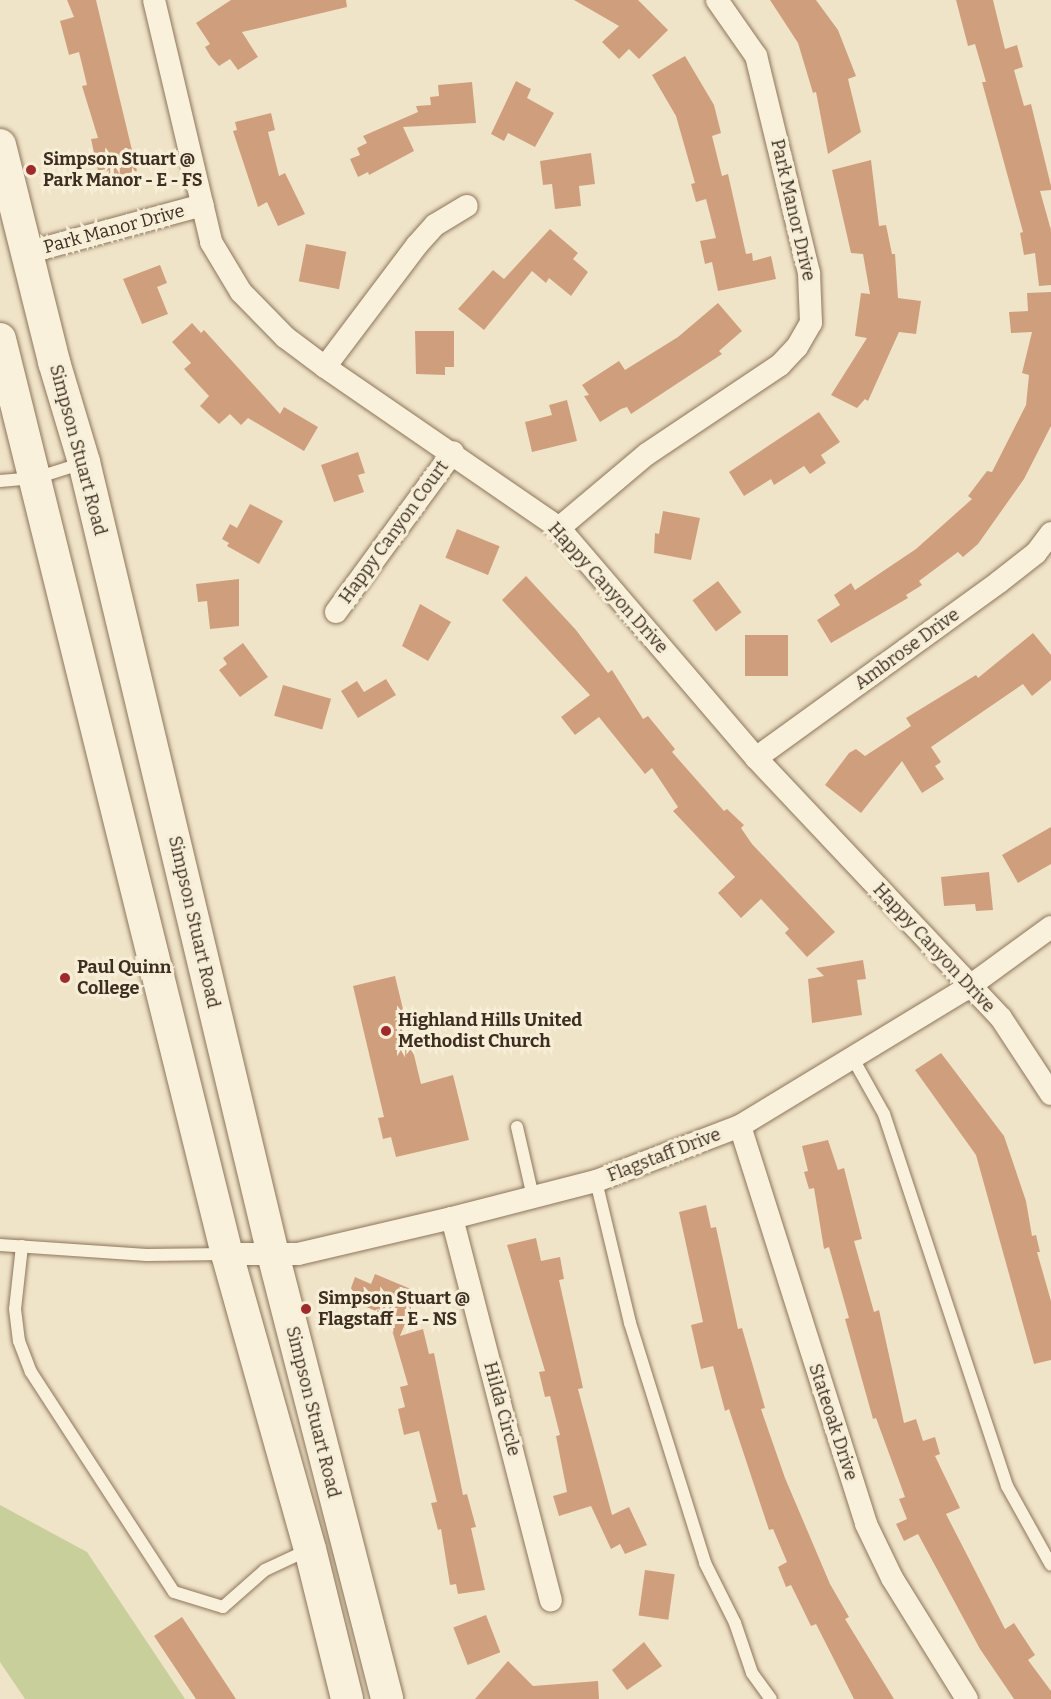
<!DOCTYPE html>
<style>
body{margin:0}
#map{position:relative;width:1051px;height:1699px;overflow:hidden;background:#f0e4c8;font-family:Bitter,serif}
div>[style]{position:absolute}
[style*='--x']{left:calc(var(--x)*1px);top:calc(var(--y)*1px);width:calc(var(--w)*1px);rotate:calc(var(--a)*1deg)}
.green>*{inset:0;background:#c9cf9b}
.building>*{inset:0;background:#cf9f7d;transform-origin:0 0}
.roads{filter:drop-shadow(0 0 2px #8d765c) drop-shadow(0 0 2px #8d765c)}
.lane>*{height:12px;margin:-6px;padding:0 6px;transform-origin:6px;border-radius:6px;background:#faf1dc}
.street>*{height:22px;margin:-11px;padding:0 11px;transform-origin:11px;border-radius:11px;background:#faf1dc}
.secondary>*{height:32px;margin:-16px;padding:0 16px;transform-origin:16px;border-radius:16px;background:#faf1dc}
.dots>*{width:16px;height:16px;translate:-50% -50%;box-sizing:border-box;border:3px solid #f7eed8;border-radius:50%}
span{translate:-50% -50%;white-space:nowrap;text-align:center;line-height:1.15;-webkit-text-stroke:6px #f7eed8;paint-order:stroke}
.poi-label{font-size:18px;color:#3d2e20;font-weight:700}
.left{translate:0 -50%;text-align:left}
.street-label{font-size:18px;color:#3d2e20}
</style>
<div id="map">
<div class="green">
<div style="clip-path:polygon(0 1505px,87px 1552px,185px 1699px,25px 1699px,0 1662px)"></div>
</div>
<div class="building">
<div style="clip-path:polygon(67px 0,96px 0,137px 171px,108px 178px,106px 169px,98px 171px,91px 139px,98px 138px,82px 86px,87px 85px,79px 52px,69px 55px,60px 21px,74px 17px)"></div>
<div style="clip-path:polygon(231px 0,346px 0,347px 7px,242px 32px,258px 57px,238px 70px,230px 59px,219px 66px,211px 57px,205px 47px,210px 44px,196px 23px)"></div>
<div style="clip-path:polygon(574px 0,638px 0,668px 30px,639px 59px,629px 49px,619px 59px,602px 42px,619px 26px)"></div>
<div style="clip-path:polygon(770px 0,816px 0,838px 30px,856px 76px,848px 79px,861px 132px,828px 154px,816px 92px,813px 93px,798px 43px)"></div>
<div style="clip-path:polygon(956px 0,993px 0,1005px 49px,1017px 45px,1023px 67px,1014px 70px,1024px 106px,1031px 104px,1051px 186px,1051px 190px,1040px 191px,1051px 230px,1051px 285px,1039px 286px,1035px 253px,1024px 255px,1020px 233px,1023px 232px,982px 82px,986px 82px,975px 44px,968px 46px)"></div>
<div style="clip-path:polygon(685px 56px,714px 105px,721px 133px,712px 136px,722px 176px,728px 174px,746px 254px,752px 253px,753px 261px,771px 256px,776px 279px,718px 291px,712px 262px,705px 264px,700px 241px,716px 238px,706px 199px,696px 202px,691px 184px,695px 183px,676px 116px,652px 75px)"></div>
<div style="clip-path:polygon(516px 81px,531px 89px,527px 98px,554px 113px,535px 147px,508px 133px,504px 141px,491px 134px)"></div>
<div style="clip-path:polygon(472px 82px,476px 123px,403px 127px,414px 151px,369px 175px,368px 172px,358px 177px,350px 159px,360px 155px,357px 148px,367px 143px,363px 136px,418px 112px,416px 106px,431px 105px,430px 97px,439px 96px,438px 85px)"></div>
<div style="clip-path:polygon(271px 113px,275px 130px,268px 132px,279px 176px,285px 173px,305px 214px,278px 226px,267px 202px,258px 207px,233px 131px,237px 130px,235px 122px)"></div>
<div style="clip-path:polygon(591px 153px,595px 184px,579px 186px,581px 206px,555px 209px,552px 184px,543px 185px,540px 161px)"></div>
<div style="clip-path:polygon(871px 160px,879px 226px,886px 225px,892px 254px,895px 254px,898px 298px,921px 301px,916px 334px,899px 332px,868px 401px,865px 399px,857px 408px,831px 395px,867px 338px,855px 336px,861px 293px,870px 294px,863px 254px,851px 253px,832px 170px)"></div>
<div style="clip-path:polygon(550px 229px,578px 253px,573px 259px,588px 272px,571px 296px,549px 278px,546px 283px,532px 271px,484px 330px,458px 309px,493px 270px,504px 279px)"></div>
<div style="left:306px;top:244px;width:41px;height:38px;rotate:11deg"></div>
<div style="clip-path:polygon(160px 265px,167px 283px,157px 287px,168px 314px,142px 324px,123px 279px)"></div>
<div style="clip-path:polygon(1051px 292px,1051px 426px,1024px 479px,978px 544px,963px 557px,958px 552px,919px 581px,922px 585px,906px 595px,908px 598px,831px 643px,817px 620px,840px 605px,834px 595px,851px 583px,855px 590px,916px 549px,972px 499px,968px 496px,987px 471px,992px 472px,1026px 405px,1029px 375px,1022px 373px,1032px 332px,1011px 333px,1009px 312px,1028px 311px,1027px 293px)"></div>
<div style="clip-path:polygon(718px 303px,742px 331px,719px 351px,722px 354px,631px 414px,627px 407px,621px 409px,600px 422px,584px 396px,589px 395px,582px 385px,619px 361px,625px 370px,678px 337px)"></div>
<div style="clip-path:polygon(192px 323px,201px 333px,204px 330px,280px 414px,284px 407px,318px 427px,304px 451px,248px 418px,241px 425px,230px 414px,219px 424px,200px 406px,209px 396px,184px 369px,191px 363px,172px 342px)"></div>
<div style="clip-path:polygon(415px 331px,454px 331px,454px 367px,445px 367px,445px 375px,416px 374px)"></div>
<div style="clip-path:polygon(567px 400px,577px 441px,532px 452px,525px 422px,552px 415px,549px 405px)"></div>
<div style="clip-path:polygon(819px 412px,840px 442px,821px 455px,826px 463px,810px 474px,804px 466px,774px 485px,771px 479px,744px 496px,729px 472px)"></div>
<div style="clip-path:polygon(358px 452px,365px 473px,358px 475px,364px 492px,334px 502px,321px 465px)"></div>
<div style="clip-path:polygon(250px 504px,283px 521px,259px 564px,227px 546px,229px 543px,222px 539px,230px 524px,237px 528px)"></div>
<div style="clip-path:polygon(663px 511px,700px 518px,691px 560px,654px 553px,655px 533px,659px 534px)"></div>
<div style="left:457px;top:529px;width:46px;height:31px;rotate:22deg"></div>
<div style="clip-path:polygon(526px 576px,576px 630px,608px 673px,612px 670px,643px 719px,648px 716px,675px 749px,672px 752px,724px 811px,727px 809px,744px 825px,741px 828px,752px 844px,835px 932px,807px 957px,785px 933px,789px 929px,761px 899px,741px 918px,718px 893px,735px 877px,673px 811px,678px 807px,652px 768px,645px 774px,599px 717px,575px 735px,561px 717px,590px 695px,502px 600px)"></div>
<div style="clip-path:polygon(239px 579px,239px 626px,210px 629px,207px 601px,198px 602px,196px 584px)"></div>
<div style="left:718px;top:581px;width:39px;height:32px;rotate:53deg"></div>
<div style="clip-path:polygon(420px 604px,451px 622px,428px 661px,402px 646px)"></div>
<div style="clip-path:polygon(1033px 633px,1051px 655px,1051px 680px,1032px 696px,1023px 684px,931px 747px,941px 762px,935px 766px,944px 779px,922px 793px,902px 761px,861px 813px,825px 785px,849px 753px,856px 749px,865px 756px,911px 726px,906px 718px,976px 675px,978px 678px)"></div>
<div style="left:745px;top:635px;width:43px;height:41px"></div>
<div style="clip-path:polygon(243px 643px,268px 677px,240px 697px,219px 670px,227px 664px,223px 658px)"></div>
<div style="clip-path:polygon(386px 679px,396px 695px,358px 718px,341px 691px,357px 681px,364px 692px)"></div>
<div style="left:283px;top:685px;width:50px;height:32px;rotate:16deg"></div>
<div style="clip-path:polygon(1051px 827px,1051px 864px,1018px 883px,1002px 855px)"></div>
<div style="clip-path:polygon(989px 872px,993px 910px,976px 911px,975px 904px,944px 906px,941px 877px)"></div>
<div style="clip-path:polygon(863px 960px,866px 979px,857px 980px,862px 1015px,812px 1023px,808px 979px,824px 976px,816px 968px)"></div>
<div style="clip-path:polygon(395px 976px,421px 1084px,453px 1075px,469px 1140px,396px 1157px,391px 1137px,383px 1139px,378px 1118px,384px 1117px,353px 986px)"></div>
<div style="clip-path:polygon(941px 1053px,1004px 1136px,1026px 1201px,1032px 1236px,1036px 1235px,1040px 1252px,1037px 1252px,1051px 1301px,1051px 1360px,1034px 1364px,976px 1155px,915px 1070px)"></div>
<div style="clip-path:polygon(828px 1140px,838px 1170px,844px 1168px,862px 1239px,854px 1241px,874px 1312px,879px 1310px,904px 1423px,916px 1419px,923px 1441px,935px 1437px,940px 1454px,935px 1456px,960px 1508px,946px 1514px,1005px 1629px,1014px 1623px,1035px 1655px,1028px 1660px,1051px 1691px,1051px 1699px,1014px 1699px,980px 1649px,918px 1534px,904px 1541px,896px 1524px,907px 1519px,899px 1499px,905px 1497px,876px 1418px,873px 1419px,845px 1319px,849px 1318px,829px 1247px,824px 1249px,814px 1188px,809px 1189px,804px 1172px,808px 1171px,802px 1146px)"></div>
<div style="clip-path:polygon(706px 1205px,711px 1228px,716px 1227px,738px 1329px,742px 1328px,765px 1408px,761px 1409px,785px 1478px,830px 1584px,849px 1617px,845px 1619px,894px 1699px,854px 1699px,816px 1624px,811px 1626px,791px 1585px,786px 1587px,778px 1567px,787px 1562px,773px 1529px,769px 1530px,729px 1409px,725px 1411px,713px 1366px,701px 1369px,691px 1325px,703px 1322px,679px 1212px)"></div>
<div style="clip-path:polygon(536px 1238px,541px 1261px,560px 1257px,564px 1279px,559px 1280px,583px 1388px,578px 1389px,612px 1515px,629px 1507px,647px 1545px,625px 1554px,620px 1544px,611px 1549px,591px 1506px,559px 1516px,553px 1496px,567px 1492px,556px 1436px,560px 1435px,550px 1396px,545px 1397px,539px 1372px,545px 1371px,507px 1245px)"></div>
<div style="clip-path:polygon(375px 1274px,418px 1292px,400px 1336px,423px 1329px,429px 1354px,434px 1353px,463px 1495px,467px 1494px,476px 1527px,471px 1528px,485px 1590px,458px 1594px,456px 1584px,450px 1585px,441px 1529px,438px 1530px,431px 1503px,437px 1502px,419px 1431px,404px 1435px,398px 1409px,405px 1407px,400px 1387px,408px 1385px,388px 1316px,347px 1299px,355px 1277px,371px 1284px)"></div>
<div style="left:645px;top:1570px;width:30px;height:46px;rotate:8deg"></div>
<div style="left:486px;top:1615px;width:40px;height:35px;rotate:69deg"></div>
<div style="clip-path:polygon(182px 1617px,236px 1699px,196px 1699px,154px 1636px)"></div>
<div style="clip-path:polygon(644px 1642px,662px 1666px,627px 1690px,612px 1670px)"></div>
<div style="clip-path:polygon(508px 1661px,533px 1686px,598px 1681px,599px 1699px,475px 1699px)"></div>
</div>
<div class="roads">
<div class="lane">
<div style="--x:0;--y:481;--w:36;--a:-5"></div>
<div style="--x:36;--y:478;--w:49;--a:-17.7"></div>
<div style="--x:852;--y:1057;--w:65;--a:60.7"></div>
<div style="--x:884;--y:1114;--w:392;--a:71.7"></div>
<div style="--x:1007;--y:1486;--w:90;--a:60.9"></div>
<div style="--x:517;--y:1127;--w:72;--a:77.1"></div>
<div style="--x:596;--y:1181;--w:146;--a:76.5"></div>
<div style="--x:630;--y:1323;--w:251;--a:72.6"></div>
<div style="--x:705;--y:1563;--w:67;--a:63.4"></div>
<div style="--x:735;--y:1623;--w:53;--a:71.2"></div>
<div style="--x:752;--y:1673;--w:32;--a:54"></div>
<div style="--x:0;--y:1245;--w:147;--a:3.9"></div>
<div style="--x:147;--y:1255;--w:79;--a:-0.7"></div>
<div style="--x:22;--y:1246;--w:63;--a:96.3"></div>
<div style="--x:15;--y:1309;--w:32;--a:83"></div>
<div style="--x:19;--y:1341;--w:33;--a:69"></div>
<div style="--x:31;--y:1372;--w:262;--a:57"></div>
<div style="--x:174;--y:1592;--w:51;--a:17"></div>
<div style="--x:223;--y:1607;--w:56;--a:-41.4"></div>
<div style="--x:265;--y:1570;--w:50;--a:-25"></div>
</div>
<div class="street">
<div style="--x:154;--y:0;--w:249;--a:76.7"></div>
<div style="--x:211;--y:242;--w:58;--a:59"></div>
<div style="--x:241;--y:292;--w:63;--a:45.6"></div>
<div style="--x:285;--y:337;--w:50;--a:36.9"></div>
<div style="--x:325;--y:367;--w:284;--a:34.5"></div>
<div style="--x:559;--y:528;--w:303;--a:49.4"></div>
<div style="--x:756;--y:758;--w:357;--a:46.7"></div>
<div style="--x:1001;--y:1018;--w:91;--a:56.7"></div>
<div style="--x:26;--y:253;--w:183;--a:-15.2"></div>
<div style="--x:325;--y:367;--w:153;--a:-53"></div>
<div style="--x:417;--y:245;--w:27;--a:-48"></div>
<div style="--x:435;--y:225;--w:37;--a:-31"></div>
<div style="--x:559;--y:528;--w:115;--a:-40.1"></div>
<div style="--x:647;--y:454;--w:160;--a:-33.8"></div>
<div style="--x:780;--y:365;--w:25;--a:-47"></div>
<div style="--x:797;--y:347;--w:28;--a:-60"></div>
<div style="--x:811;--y:323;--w:50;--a:-92.3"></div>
<div style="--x:809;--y:273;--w:223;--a:-103.7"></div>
<div style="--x:756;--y:56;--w:68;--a:-124.9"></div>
<div style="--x:336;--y:612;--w:198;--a:-53.8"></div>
<div style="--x:756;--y:758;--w:300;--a:-35.9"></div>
<div style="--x:999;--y:582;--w:47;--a:-38.1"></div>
<div style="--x:1036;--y:553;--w:25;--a:-53"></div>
<div style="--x:740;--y:1126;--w:417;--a:72.4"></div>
<div style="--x:866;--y:1524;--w:60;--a:64.3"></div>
<div style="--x:892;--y:1578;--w:142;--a:58.2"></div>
<div style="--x:452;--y:1218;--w:395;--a:75.5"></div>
<div style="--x:227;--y:1254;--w:71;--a:0"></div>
<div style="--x:298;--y:1254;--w:158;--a:-13.2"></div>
<div style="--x:452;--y:1218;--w:149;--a:-14.4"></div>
<div style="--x:596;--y:1181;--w:154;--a:-20.9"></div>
<div style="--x:740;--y:1126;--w:269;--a:-31.3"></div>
<div style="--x:970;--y:986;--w:100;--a:-36.1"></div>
</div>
<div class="secondary">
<div style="--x:0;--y:145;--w:224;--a:76"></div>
<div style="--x:54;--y:362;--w:104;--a:73.3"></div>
<div style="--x:84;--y:462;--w:814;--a:76.58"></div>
<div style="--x:273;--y:1254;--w:459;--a:75.6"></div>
<div style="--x:0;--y:339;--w:943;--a:76.07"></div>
<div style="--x:227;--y:1254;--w:306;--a:74.3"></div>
<div style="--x:310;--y:1549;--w:154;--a:76.1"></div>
</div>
</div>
<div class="dots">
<div style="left:31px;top:170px;background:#9e2a2b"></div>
<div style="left:65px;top:978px;background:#9e2a2b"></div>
<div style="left:386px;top:1031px;background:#9e2a2b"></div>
<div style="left:306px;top:1309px;background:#9e2a2b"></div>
</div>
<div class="poi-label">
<span class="left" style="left:43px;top:170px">Simpson Stuart @<br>Park Manor - E - FS</span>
<span class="left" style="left:77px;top:978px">Paul Quinn<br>College</span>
<span class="left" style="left:398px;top:1031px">Highland Hills United<br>Methodist Church</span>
<span class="left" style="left:318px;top:1309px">Simpson Stuart @<br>Flagstaff - E - NS</span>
</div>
<div class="street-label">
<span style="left:793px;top:210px;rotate:77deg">Park Manor Drive</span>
<span style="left:114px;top:229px;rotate:-15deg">Park Manor Drive</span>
<span style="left:78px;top:450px;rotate:75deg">Simpson Stuart Road</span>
<span style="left:394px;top:532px;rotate:-54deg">Happy Canyon Court</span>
<span style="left:608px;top:588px;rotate:48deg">Happy Canyon Drive</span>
<span style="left:907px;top:649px;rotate:-36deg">Ambrose Drive</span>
<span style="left:194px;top:922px;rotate:77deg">Simpson Stuart Road</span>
<span style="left:934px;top:948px;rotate:47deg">Happy Canyon Drive</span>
<span style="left:664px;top:1155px;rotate:-21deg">Flagstaff Drive</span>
<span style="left:502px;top:1409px;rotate:75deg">Hilda Circle</span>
<span style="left:313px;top:1412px;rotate:76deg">Simpson Stuart Road</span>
<span style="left:833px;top:1422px;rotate:72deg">Stateoak Drive</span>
</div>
</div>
